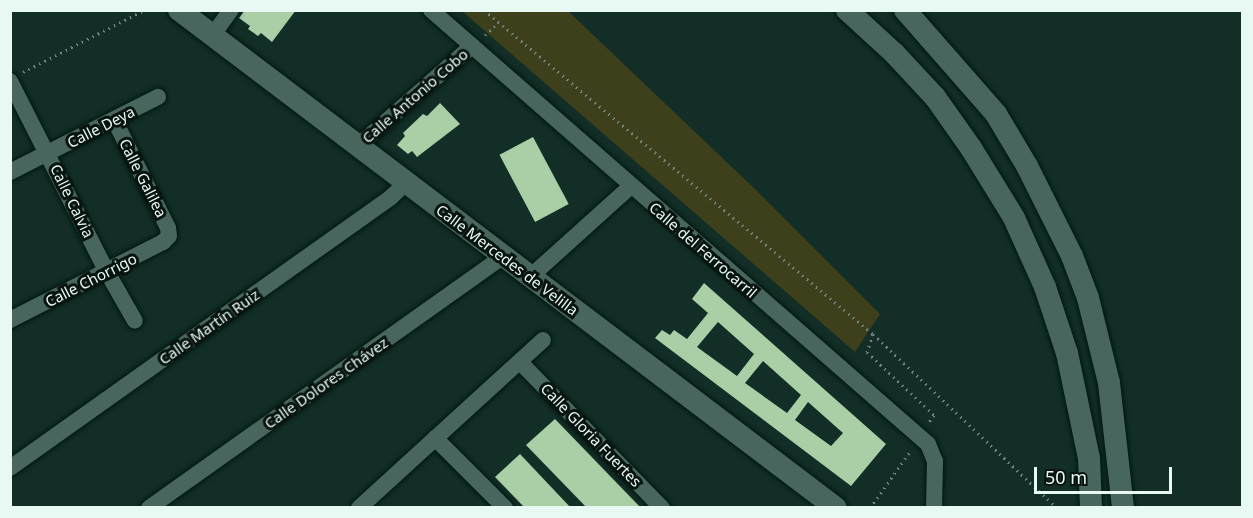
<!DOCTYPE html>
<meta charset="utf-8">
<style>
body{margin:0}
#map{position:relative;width:1253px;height:518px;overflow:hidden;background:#122e27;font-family:"Noto Sans",sans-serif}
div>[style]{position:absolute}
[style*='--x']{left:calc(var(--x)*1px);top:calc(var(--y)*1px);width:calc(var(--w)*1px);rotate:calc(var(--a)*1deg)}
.green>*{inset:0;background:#3e401b}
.building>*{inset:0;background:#aacfa7;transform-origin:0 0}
.path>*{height:3px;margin-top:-1.5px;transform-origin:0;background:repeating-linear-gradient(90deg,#708680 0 1.5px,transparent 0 6px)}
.roads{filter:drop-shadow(0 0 2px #001610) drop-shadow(0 0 2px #001610)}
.street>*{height:16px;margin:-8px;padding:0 8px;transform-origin:8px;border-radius:8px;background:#48665d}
.secondary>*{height:22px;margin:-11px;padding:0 11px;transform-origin:11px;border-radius:11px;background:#48665d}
span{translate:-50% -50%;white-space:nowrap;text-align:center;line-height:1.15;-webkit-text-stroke:6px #081410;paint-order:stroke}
.street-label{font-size:15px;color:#e8f8f3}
.frame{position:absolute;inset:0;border:12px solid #e8f8f3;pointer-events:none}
.scale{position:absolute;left:1034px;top:467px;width:138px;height:27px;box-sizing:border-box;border:3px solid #e8f8f3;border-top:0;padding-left:8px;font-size:18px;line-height:21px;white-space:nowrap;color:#e8f8f3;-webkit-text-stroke:4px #081410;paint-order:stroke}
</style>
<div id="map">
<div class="green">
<div style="clip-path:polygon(462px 11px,568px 11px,757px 191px,880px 314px,855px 352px)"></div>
</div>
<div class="building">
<div style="clip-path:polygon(245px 10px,296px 10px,272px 42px,261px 33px,258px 36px,248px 29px,250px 26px,239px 18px)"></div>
<div style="clip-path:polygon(440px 103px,460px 124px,417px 157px,412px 151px,408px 154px,397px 145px,405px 136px,403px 133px,423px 114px,427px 116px)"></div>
<div style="left:533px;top:137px;width:76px;height:38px;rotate:62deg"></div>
<div style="clip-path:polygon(evenodd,704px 283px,886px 444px,851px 486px,655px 338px,662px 330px,670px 335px,674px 330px,687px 339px,708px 313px,692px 299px,704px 283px,718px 322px,754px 354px,737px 376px,697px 347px,718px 322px,704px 283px,763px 361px,801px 395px,787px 413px,745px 383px,763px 361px,704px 283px,808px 402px,843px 433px,831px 446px,795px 420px,808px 402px)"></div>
<div style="clip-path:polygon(555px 419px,641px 508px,587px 508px,526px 445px)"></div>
<div style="clip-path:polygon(520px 454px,571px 508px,525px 508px,495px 477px)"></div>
</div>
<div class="path">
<div style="--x:484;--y:10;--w:506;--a:39.79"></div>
<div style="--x:873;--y:334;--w:253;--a:43.4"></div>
<div style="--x:485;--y:35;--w:18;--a:-43"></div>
<div style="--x:23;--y:72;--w:136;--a:-27.1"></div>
<div style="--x:873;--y:334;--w:19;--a:108"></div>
<div style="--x:867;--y:352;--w:92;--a:43.2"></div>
<div style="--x:934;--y:415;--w:9;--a:126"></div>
<div style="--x:870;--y:508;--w:71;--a:-54.7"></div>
</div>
<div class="roads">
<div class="street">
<div style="--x:431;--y:10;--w:660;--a:41.13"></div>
<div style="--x:928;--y:444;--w:18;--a:68"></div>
<div style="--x:935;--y:461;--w:47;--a:91.2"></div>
<div style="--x:212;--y:36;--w:32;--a:-54"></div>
<div style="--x:10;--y:81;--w:214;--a:63.1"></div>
<div style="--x:107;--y:272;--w:56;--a:60.3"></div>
<div style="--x:358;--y:146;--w:152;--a:-41.3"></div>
<div style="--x:10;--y:172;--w:166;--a:-26.9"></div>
<div style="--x:530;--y:277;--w:135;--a:-42"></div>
<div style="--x:10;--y:320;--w:172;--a:-27"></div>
<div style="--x:163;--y:242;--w:8;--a:-45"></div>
<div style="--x:169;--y:236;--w:8;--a:-97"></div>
<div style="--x:168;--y:228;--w:119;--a:-116.4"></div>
<div style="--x:520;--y:362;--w:204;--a:45.8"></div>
<div style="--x:435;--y:438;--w:99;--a:45"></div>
<div style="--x:10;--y:468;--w:468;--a:-35.4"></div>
<div style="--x:391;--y:197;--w:21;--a:-43"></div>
<div style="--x:149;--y:508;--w:433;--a:-35.4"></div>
<div style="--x:359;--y:508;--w:249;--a:-42.4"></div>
</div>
<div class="secondary">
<div style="--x:179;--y:10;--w:824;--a:37.16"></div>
<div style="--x:847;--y:10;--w:64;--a:42.5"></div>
<div style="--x:894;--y:53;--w:60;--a:47"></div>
<div style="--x:935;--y:97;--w:62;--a:54.8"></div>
<div style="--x:971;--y:148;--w:82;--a:58.4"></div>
<div style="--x:1014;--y:218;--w:76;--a:65.8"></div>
<div style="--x:1045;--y:287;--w:70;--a:71.6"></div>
<div style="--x:1067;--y:353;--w:107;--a:78.2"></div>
<div style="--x:1089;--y:458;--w:50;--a:87.7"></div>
<div style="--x:905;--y:10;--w:138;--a:48.8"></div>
<div style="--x:996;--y:114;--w:61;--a:59.2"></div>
<div style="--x:1027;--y:166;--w:101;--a:63.4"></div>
<div style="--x:1072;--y:256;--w:45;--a:69.1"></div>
<div style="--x:1088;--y:298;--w:88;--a:76.1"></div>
<div style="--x:1109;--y:383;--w:126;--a:83.6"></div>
</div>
</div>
<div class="street-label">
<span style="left:415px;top:96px;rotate:-41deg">Calle Antonio Cobo</span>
<span style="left:101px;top:127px;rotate:-27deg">Calle Deya</span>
<span style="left:143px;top:178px;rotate:63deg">Calle Galilea</span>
<span style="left:72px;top:201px;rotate:64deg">Calle Calvia</span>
<span style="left:703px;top:250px;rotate:41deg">Calle del Ferrocarril</span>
<span style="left:507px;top:260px;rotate:37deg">Calle Mercedes de Velilla</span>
<span style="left:91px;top:280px;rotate:-27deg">Calle Chorrigo</span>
<span style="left:209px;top:327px;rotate:-35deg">Calle Martín Ruiz</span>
<span style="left:326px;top:383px;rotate:-35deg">Calle Dolores Chávez</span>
<span style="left:591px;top:435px;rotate:46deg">Calle Gloria Fuertes</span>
</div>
<div class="frame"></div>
<div class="scale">50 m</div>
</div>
